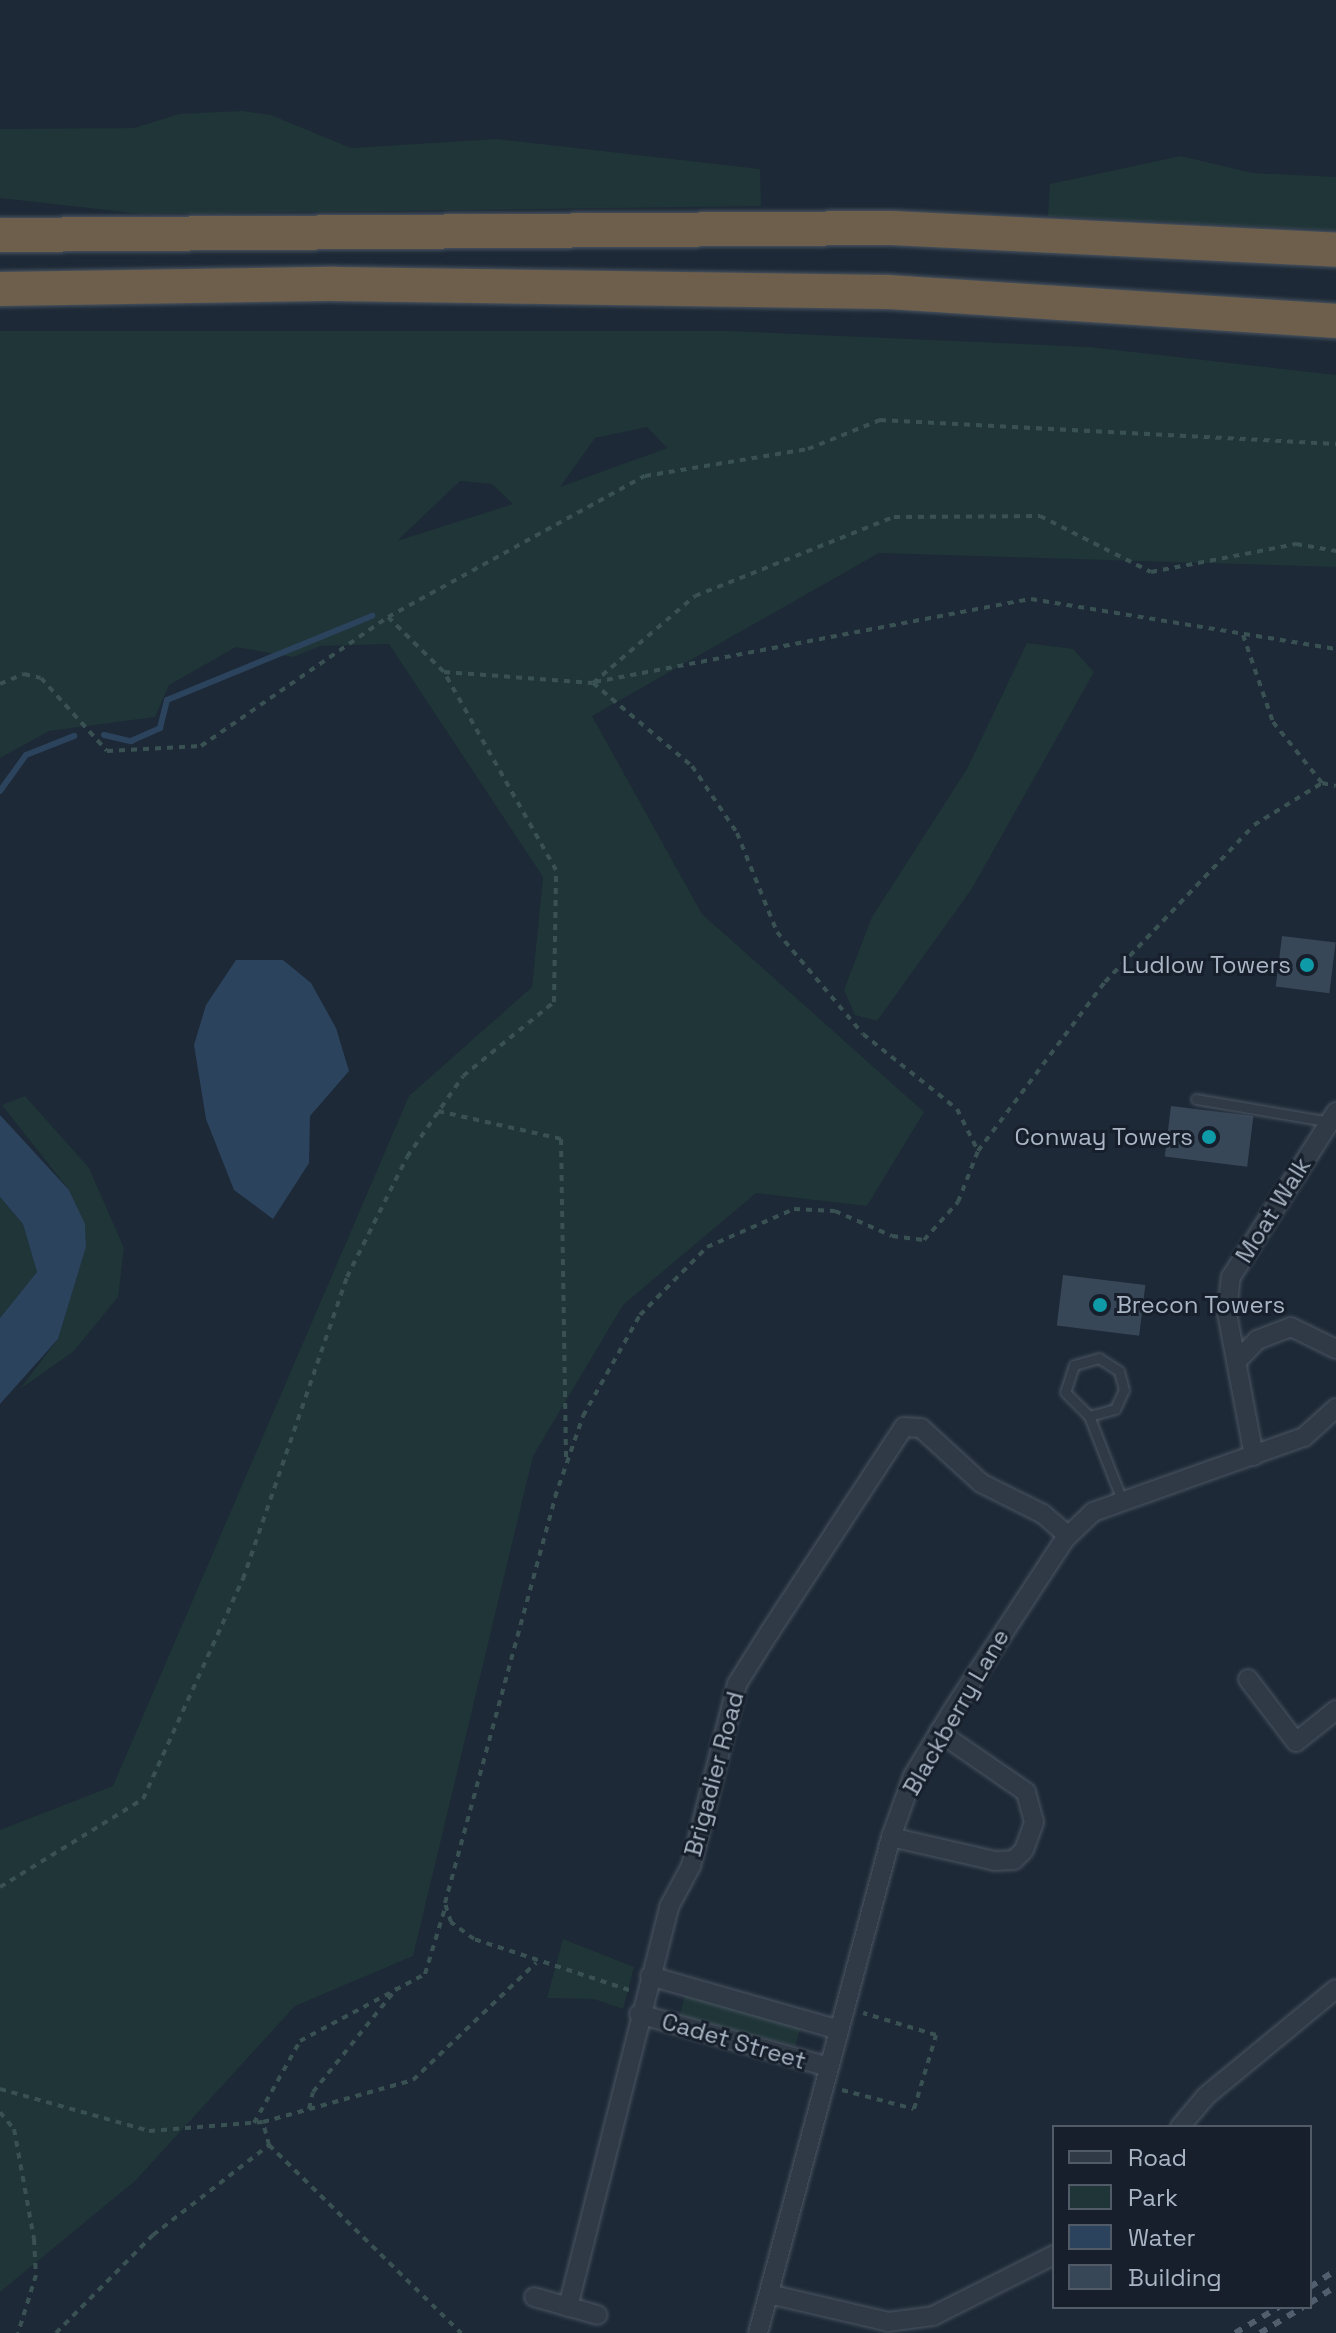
<!DOCTYPE html>
<style>
body{margin:0}
#map{position:relative;width:1336px;height:2333px;overflow:hidden;background:#1d2936;font-family:"Space Grotesk",sans-serif}
div>[style]{position:absolute}
[style*='--x']{left:calc(var(--x)*1px);top:calc(var(--y)*1px);width:calc(var(--w)*1px);rotate:calc(var(--a)*1deg)}
.green>*{inset:0;background:#1f3537;transform-origin:0 0}
.water>*{inset:0;background:#2c435d}
.stream>*{height:6px;margin:-3px;padding:0 3px;transform-origin:3px;border-radius:3px;background:#2c435d}
.building>*{inset:0;background:#384757;transform-origin:0 0}
.path>*{height:4px;margin-top:-2px;transform-origin:0;background:repeating-linear-gradient(90deg,#395152 0 6px,transparent 0 12px)}
.roads{filter:drop-shadow(0 0 2px #4b5562) drop-shadow(0 0 2px #4b5562)}
.service>*{height:9px;margin:-4.5px;padding:0 4.5px;transform-origin:4.5px;border-radius:4.5px;background:#303a47}
.minor>*{height:18px;margin:-9px;padding:0 9px;transform-origin:9px;border-radius:9px;background:#303a47}
.motorway>*{height:34px;margin:-17px;padding:0 17px;transform-origin:17px;border-radius:17px;background:#6d5f4c}
.rail>*{height:6px;margin-top:-3px;transform-origin:0;background:repeating-linear-gradient(90deg,#515e6e 0 8px,transparent 0 16px)}
.dots>*{width:22px;height:22px;translate:-50% -50%;box-sizing:border-box;border:4px solid #161f2b;border-radius:50%}
span{translate:-50% -50%;white-space:nowrap;text-align:center;line-height:1.15;-webkit-text-stroke:6px #161f2b;paint-order:stroke}
.poi-label{font-size:24px;color:#a9b5c4}
.right{translate:-100% -50%;text-align:right}
.left{translate:0 -50%;text-align:left}
.street-label{font-size:24px;color:#a9b5c4}
.legend{position:absolute;left:1052px;top:2125px;width:260px;height:184px;box-sizing:border-box;background:#161f2b;border:2px solid #515b68;margin:0;padding:10px 14px;list-style:none;font-size:24px;color:#a9b5c4}
.legend li{display:flex;align-items:center;gap:16px;height:40px}
.legend b{width:40px;border:2px solid #515b68}
</style>
<div id="map">
<div class="green">
<div style="clip-path:polygon(242px 111px,271px 115px,351px 148px,496px 139px,760px 169px,761px 206px,142px 214px,0 198px,0 129px,134px 128px,179px 114px)"></div>
<div style="clip-path:polygon(1181px 156px,1252px 173px,1336px 177px,1336px 230px,1048px 216px,1050px 184px)"></div>
<div style="clip-path:polygon(evenodd,0 331px,731px 331px,1089px 347px,1336px 375px,1336px 567px,879px 553px,592px 716px,702px 914px,924px 1112px,867px 1206px,756px 1193px,623px 1305px,533px 1456px,413px 1956px,295px 2006px,135px 2181px,0 2292px,0 1830px,113px 1786px,409px 1096px,532px 987px,543px 877px,389px 644px,320px 646px,293px 657px,236px 647px,169px 685px,155px 717px,49px 731px,0 758px,0 331px,647px 427px,667px 448px,560px 487px,595px 438px,647px 427px,0 331px,460px 481px,492px 484px,513px 504px,397px 541px,460px 481px)"></div>
<div style="clip-path:polygon(1027px 643px,1073px 649px,1094px 672px,971px 890px,877px 1021px,855px 1015px,844px 990px,872px 917px,967px 769px)"></div>
<div style="clip-path:polygon(25px 1096px,89px 1168px,124px 1248px,118px 1297px,74px 1351px,20px 1389px,58px 1339px,86px 1247px,85px 1225px,69px 1190px,2px 1105px)"></div>
<div style="clip-path:polygon(0 1197px,23px 1224px,37px 1272px,0 1318px)"></div>
<div style="clip-path:polygon(563px 1939px,634px 1967px,623px 2009px,594px 1999px,547px 1998px)"></div>
<div style="left:685px;top:1995px;width:120px;height:21px;rotate:15deg"></div>
</div>
<div class="water">
<div style="clip-path:polygon(236px 960px,283px 960px,311px 983px,336px 1028px,349px 1071px,310px 1116px,309px 1163px,273px 1219px,234px 1190px,206px 1119px,194px 1045px,206px 1005px)"></div>
<div style="clip-path:polygon(0 1115px,69px 1190px,85px 1224px,86px 1247px,58px 1339px,0 1404px,0 1318px,37px 1272px,23px 1224px,0 1197px)"></div>
</div>
<div class="stream">
<div style="--x:104;--y:735;--w:28;--a:13"></div>
<div style="--x:131;--y:741;--w:32;--a:-24"></div>
<div style="--x:160;--y:728;--w:29;--a:-76"></div>
<div style="--x:167;--y:700;--w:222;--a:-22.3"></div>
<div style="--x:0;--y:791;--w:44;--a:-54.2"></div>
<div style="--x:26;--y:755;--w:52;--a:-21.6"></div>
</div>
<div class="building">
<div style="left:1282px;top:936px;width:54px;height:51px;rotate:7deg"></div>
<div style="left:1171px;top:1106px;width:83px;height:51px;rotate:7deg"></div>
<div style="left:1063px;top:1275px;width:83px;height:51px;rotate:7deg"></div>
</div>
<div class="path">
<div style="--x:388;--y:617;--w:78;--a:44.5"></div>
<div style="--x:444;--y:672;--w:149;--a:4.2"></div>
<div style="--x:593;--y:683;--w:134;--a:-40.5"></div>
<div style="--x:695;--y:596;--w:214;--a:-21.7"></div>
<div style="--x:894;--y:517;--w:146;--a:-0.4"></div>
<div style="--x:1040;--y:516;--w:124;--a:26.8"></div>
<div style="--x:1151;--y:572;--w:148;--a:-10.9"></div>
<div style="--x:1296;--y:544;--w:41;--a:9.9"></div>
<div style="--x:1243;--y:635;--w:92;--a:71"></div>
<div style="--x:1273;--y:722;--w:78;--a:51.2"></div>
<div style="--x:595;--y:682;--w:444;--a:-10.8"></div>
<div style="--x:1031;--y:599;--w:309;--a:9.3"></div>
<div style="--x:593;--y:683;--w:129;--a:40"></div>
<div style="--x:692;--y:766;--w:81;--a:56.1"></div>
<div style="--x:737;--y:833;--w:107;--a:68"></div>
<div style="--x:777;--y:932;--w:133;--a:49.9"></div>
<div style="--x:863;--y:1034;--w:120;--a:38.6"></div>
<div style="--x:957;--y:1109;--w:47;--a:63.4"></div>
<div style="--x:0;--y:684;--w:26;--a:-23"></div>
<div style="--x:24;--y:674;--w:17;--a:13"></div>
<div style="--x:41;--y:678;--w:98;--a:47.9"></div>
<div style="--x:107;--y:751;--w:94;--a:-3"></div>
<div style="--x:201;--y:746;--w:227;--a:-34.6"></div>
<div style="--x:388;--y:617;--w:293;--a:-28.8"></div>
<div style="--x:645;--y:476;--w:165;--a:-9.4"></div>
<div style="--x:808;--y:449;--w:78;--a:-21.9"></div>
<div style="--x:880;--y:420;--w:457;--a:3"></div>
<div style="--x:438;--y:1111;--w:126;--a:12.8"></div>
<div style="--x:561;--y:1139;--w:324;--a:89.1"></div>
<div style="--x:0;--y:1887;--w:168;--a:-31.6"></div>
<div style="--x:143;--y:1799;--w:242;--a:-65.6"></div>
<div style="--x:243;--y:1579;--w:319;--a:-71"></div>
<div style="--x:347;--y:1277;--w:134;--a:-63.4"></div>
<div style="--x:407;--y:1157;--w:98;--a:-55.3"></div>
<div style="--x:463;--y:1076;--w:117;--a:-39.1"></div>
<div style="--x:554;--y:1002;--w:132;--a:-89.1"></div>
<div style="--x:556;--y:870;--w:227;--a:-119.5"></div>
<div style="--x:629;--y:1990;--w:163;--a:-161.8"></div>
<div style="--x:474;--y:1939;--w:29;--a:-144"></div>
<div style="--x:451;--y:1922;--w:20;--a:-108"></div>
<div style="--x:445;--y:1903;--w:421;--a:-74.8"></div>
<div style="--x:555;--y:1497;--w:86;--a:-70.9"></div>
<div style="--x:583;--y:1416;--w:116;--a:-60.6"></div>
<div style="--x:640;--y:1315;--w:95;--a:-45.4"></div>
<div style="--x:707;--y:1247;--w:95;--a:-23.6"></div>
<div style="--x:794;--y:1209;--w:41;--a:2.8"></div>
<div style="--x:835;--y:1211;--w:62;--a:23.7"></div>
<div style="--x:892;--y:1236;--w:32;--a:7"></div>
<div style="--x:924;--y:1240;--w:51;--a:-48.2"></div>
<div style="--x:958;--y:1202;--w:55;--a:-68.6"></div>
<div style="--x:978;--y:1151;--w:211;--a:-53.1"></div>
<div style="--x:1105;--y:982;--w:216;--a:-46.5"></div>
<div style="--x:1254;--y:825;--w:80;--a:-31.7"></div>
<div style="--x:1322;--y:783;--w:14;--a:12"></div>
<div style="--x:0;--y:2089;--w:155;--a:15.7"></div>
<div style="--x:149;--y:2131;--w:114;--a:-4.5"></div>
<div style="--x:263;--y:2122;--w:156;--a:-15.6"></div>
<div style="--x:413;--y:2080;--w:170;--a:-43.6"></div>
<div style="--x:842;--y:2090;--w:74;--a:14.8"></div>
<div style="--x:914;--y:2109;--w:77;--a:-73.4"></div>
<div style="--x:936;--y:2035;--w:76;--a:-163.2"></div>
<div style="--x:309;--y:2109;--w:17;--a:-77"></div>
<div style="--x:313;--y:2092;--w:134;--a:-51.1"></div>
<div style="--x:0;--y:2112;--w:22;--a:51"></div>
<div style="--x:14;--y:2129;--w:112;--a:79.7"></div>
<div style="--x:34;--y:2239;--w:36;--a:87"></div>
<div style="--x:36;--y:2275;--w:61;--a:107.2"></div>
<div style="--x:254;--y:2123;--w:94;--a:-60.7"></div>
<div style="--x:300;--y:2041;--w:142;--a:-28.2"></div>
<div style="--x:425;--y:1974;--w:69;--a:-73.1"></div>
<div style="--x:269;--y:2145;--w:269;--a:44.4"></div>
<div style="--x:56;--y:2333;--w:138;--a:-45.3"></div>
<div style="--x:153;--y:2235;--w:147;--a:-37.8"></div>
<div style="--x:269;--y:2145;--w:24;--a:-105"></div>
</div>
<div class="roads">
<div class="service">
<div style="--x:1196;--y:1099;--w:136;--a:9.7"></div>
<div style="--x:1089;--y:1416;--w:27;--a:-15"></div>
<div style="--x:1115;--y:1409;--w:21;--a:-65"></div>
<div style="--x:1124;--y:1390;--w:20;--a:-105"></div>
<div style="--x:1119;--y:1371;--w:24;--a:-147"></div>
<div style="--x:1099;--y:1358;--w:26;--a:164"></div>
<div style="--x:1074;--y:1365;--w:28;--a:108"></div>
<div style="--x:1065;--y:1392;--w:34;--a:45"></div>
<div style="--x:1089;--y:1416;--w:90;--a:68.6"></div>
</div>
<div class="minor">
<div style="--x:1238;--y:1360;--w:28;--a:-46"></div>
<div style="--x:1257;--y:1340;--w:36;--a:-21"></div>
<div style="--x:1291;--y:1327;--w:50;--a:26.1"></div>
<div style="--x:1254;--y:1456;--w:146;--a:-100.7"></div>
<div style="--x:1227;--y:1313;--w:36;--a:-84"></div>
<div style="--x:1231;--y:1277;--w:196;--a:-57.5"></div>
<div style="--x:1248;--y:1679;--w:79;--a:52.7"></div>
<div style="--x:1296;--y:1742;--w:51;--a:-38.7"></div>
<div style="--x:891;--y:1837;--w:107;--a:13"></div>
<div style="--x:995;--y:1861;--w:19;--a:-3"></div>
<div style="--x:1014;--y:1860;--w:14;--a:-45"></div>
<div style="--x:1024;--y:1850;--w:30;--a:-70"></div>
<div style="--x:1034;--y:1822;--w:31;--a:-105"></div>
<div style="--x:1026;--y:1792;--w:106;--a:-145.4"></div>
<div style="--x:650;--y:1976;--w:197;--a:15.9"></div>
<div style="--x:639;--y:2014;--w:197;--a:15.6"></div>
<div style="--x:1180;--y:2127;--w:40;--a:-50"></div>
<div style="--x:1206;--y:2096;--w:168;--a:-39.5"></div>
<div style="--x:769;--y:2294;--w:122;--a:13.2"></div>
<div style="--x:888;--y:2322;--w:45;--a:-7.6"></div>
<div style="--x:933;--y:2316;--w:136;--a:-26.8"></div>
<div style="--x:534;--y:2297;--w:66;--a:15.7"></div>
<div style="--x:568;--y:2307;--w:413;--a:-75.8"></div>
<div style="--x:669;--y:1907;--w:47;--a:-61.8"></div>
<div style="--x:691;--y:1866;--w:188;--a:-75.8"></div>
<div style="--x:737;--y:1684;--w:60;--a:-57.9"></div>
<div style="--x:769;--y:1633;--w:246;--a:-56.8"></div>
<div style="--x:904;--y:1427;--w:17;--a:3"></div>
<div style="--x:921;--y:1428;--w:81;--a:42.5"></div>
<div style="--x:981;--y:1483;--w:69;--a:26.6"></div>
<div style="--x:1043;--y:1514;--w:33;--a:41"></div>
<div style="--x:758;--y:2333;--w:514;--a:-74.99"></div>
<div style="--x:891;--y:1837;--w:65;--a:-70.2"></div>
<div style="--x:913;--y:1776;--w:74;--a:-58.9"></div>
<div style="--x:951;--y:1713;--w:208;--a:-56.8"></div>
<div style="--x:1065;--y:1539;--w:39;--a:-44"></div>
<div style="--x:1093;--y:1512;--w:224;--a:-19.6"></div>
<div style="--x:1304;--y:1437;--w:43;--a:-42.2"></div>
</div>
<div class="motorway">
<div style="--x:0;--y:235;--w:893;--a:-0.45"></div>
<div style="--x:893;--y:228;--w:444;--a:2.8"></div>
<div style="--x:0;--y:289;--w:335;--a:-0.9"></div>
<div style="--x:335;--y:284;--w:553;--a:0.83"></div>
<div style="--x:888;--y:292;--w:449;--a:3.7"></div>
</div>
</div>
<div class="rail">
<div style="--x:1310;--y:2287;--w:31;--a:-33"></div>
<div style="--x:1310;--y:2303;--w:31;--a:-33"></div>
<div style="--x:1235;--y:2333;--w:51;--a:-30.6"></div>
<div style="--x:1260;--y:2333;--w:50;--a:-31.2"></div>
</div>
<div class="dots">
<div style="left:1307px;top:965px;background:#0f9aa8"></div>
<div style="left:1209px;top:1137px;background:#0f9aa8"></div>
<div style="left:1100px;top:1305px;background:#0f9aa8"></div>
</div>
<div class="poi-label">
<span class="right" style="left:1291px;top:965px">Ludlow Towers</span>
<span class="right" style="left:1193px;top:1137px">Conway Towers</span>
<span class="left" style="left:1116px;top:1305px">Brecon Towers</span>
</div>
<div class="street-label">
<span style="left:1273px;top:1210px;rotate:-58deg">Moat Walk</span>
<span style="left:956px;top:1712px;rotate:-60deg">Blackberry Lane</span>
<span style="left:714px;top:1774px;rotate:-75deg">Brigadier Road</span>
<span style="left:734px;top:2041px;rotate:16deg">Cadet Street</span>
</div>
<ul class="legend">
<li><b style="height:10px;background:#303a47"></b>Road</li>
<li><b style="height:22px;background:#1f3537"></b>Park</li>
<li><b style="height:22px;background:#2c435d"></b>Water</li>
<li><b style="height:22px;background:#384757"></b>Building</li>
</ul>
</div>
